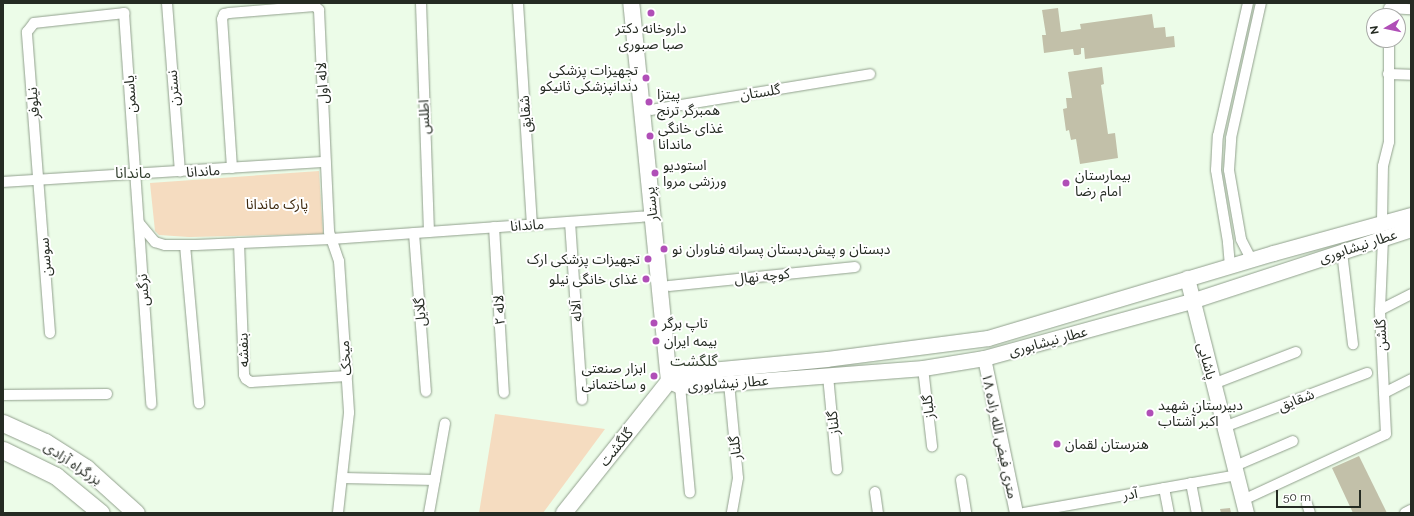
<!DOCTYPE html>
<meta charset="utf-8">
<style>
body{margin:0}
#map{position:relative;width:1414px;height:516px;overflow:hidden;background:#ecfce8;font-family:Raleway,"Noto Sans Arabic",sans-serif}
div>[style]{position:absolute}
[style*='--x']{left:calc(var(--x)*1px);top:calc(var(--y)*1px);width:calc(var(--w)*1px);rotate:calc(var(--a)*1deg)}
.green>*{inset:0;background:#f5dcc0}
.building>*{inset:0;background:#c2c0a9}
.roads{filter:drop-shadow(0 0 1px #91a08d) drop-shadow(0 0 1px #91a08d)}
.minor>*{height:10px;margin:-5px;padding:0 5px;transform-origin:5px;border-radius:5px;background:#fff}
.tertiary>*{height:13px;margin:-6.5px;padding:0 6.5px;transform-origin:6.5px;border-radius:6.5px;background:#fff}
.secondary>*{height:15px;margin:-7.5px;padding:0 7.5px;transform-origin:7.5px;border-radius:7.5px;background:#fff}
.primary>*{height:16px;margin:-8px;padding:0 8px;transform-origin:8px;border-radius:8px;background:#fff}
.trunk>*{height:17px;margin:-8.5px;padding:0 8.5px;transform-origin:8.5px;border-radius:8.5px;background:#fff}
.dots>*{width:11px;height:11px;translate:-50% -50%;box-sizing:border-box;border:2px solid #fff;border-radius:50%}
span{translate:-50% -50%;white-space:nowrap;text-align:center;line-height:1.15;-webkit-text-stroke:4px #fff;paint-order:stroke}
.poi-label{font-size:14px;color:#252b23}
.right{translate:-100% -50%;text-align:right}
.left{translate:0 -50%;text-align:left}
.street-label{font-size:14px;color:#252b23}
.park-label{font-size:14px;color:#3d280d}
.neighbourhood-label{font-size:15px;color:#354131}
.frame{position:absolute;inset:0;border:4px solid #252b23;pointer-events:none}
.north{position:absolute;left:1366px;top:8px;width:40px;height:40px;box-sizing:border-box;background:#fff;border:1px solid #a8aaa7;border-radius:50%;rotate:261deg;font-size:11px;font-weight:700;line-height:16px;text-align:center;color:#252b23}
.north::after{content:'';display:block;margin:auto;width:14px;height:18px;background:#b04fb7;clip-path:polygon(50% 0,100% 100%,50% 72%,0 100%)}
.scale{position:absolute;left:1276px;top:490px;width:85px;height:18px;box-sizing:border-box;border:2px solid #252b23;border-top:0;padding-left:5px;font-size:12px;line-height:14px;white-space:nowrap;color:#252b23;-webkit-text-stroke:3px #fff;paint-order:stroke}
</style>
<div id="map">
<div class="green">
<div style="clip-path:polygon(319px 171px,323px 234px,189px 237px,159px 235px,155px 231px,150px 183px)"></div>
<div style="clip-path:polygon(495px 414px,605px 429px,543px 513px,479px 513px)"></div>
</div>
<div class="building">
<div style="clip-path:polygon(1058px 8px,1061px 32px,1081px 29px,1080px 24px,1152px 14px,1154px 28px,1165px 27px,1166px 37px,1174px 36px,1175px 47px,1085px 59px,1084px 48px,1081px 48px,1081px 54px,1078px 55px,1074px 55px,1073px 49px,1044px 53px,1042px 35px,1046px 35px,1042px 10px)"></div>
<div style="clip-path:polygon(1102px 67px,1104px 84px,1101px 85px,1108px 134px,1115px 133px,1118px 158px,1080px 164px,1076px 139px,1071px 140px,1069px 130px,1066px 131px,1063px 109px,1067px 108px,1066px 98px,1072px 98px,1068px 72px)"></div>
<div style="clip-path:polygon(1359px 456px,1387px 513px,1353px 513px,1332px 468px)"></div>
<div style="clip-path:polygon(1230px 508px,1231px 513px,1221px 513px,1220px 509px)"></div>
</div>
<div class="roads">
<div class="minor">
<div style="--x:167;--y:3;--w:169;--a:85.6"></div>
<div style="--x:421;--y:3;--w:229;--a:88"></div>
<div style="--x:518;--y:3;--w:222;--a:86.4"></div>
<div style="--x:1389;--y:8;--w:22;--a:3"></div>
<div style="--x:1388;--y:74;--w:23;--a:2"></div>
<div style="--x:651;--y:110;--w:222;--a:-9.3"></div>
<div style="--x:232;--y:168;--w:149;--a:-93.8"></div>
<div style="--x:222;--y:19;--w:5;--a:-68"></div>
<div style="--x:224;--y:14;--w:5;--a:-11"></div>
<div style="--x:229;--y:13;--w:86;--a:-4.7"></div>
<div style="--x:315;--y:6;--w:6;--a:45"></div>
<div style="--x:319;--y:10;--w:222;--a:87.4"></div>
<div style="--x:329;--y:232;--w:31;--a:71"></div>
<div style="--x:339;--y:261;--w:152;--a:86.2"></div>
<div style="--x:349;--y:413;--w:101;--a:96.3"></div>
<div style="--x:3;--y:182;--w:323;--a:-3.6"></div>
<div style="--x:1382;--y:221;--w:55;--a:-89"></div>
<div style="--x:1383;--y:166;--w:25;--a:-76"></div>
<div style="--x:1389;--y:142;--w:102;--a:-90"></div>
<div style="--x:570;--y:222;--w:178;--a:86.1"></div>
<div style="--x:139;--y:223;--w:25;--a:50"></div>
<div style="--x:155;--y:242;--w:10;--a:17"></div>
<div style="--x:165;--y:245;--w:31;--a:0"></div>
<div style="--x:196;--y:245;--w:135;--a:-2.5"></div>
<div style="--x:331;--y:239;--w:322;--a:-4.1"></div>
<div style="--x:494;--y:227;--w:166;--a:86.6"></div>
<div style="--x:414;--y:233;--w:159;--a:85.7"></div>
<div style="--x:239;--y:243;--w:132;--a:87.8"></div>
<div style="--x:244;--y:375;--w:4;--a:63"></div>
<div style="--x:246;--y:379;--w:6;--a:31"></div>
<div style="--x:251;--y:382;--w:96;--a:-3.6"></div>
<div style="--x:185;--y:245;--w:159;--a:84.9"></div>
<div style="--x:1342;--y:252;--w:93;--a:83.2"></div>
<div style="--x:1251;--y:259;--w:22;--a:-117"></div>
<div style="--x:1241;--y:239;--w:70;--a:-99.9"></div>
<div style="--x:1229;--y:170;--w:32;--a:-86"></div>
<div style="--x:1231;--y:138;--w:138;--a:-77.5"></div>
<div style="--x:1230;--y:266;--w:24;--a:-95"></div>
<div style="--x:1228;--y:242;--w:73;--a:-99.5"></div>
<div style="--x:1216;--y:170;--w:34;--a:-87"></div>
<div style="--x:1218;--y:136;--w:136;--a:-77.3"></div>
<div style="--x:669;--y:286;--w:187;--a:-5.8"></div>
<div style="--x:1380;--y:310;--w:35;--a:-27"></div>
<div style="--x:50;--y:333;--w:302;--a:-94.4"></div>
<div style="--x:27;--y:32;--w:11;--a:-52"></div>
<div style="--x:34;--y:23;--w:91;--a:-6.3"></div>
<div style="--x:124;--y:13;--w:392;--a:86"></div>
<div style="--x:923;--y:368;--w:79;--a:83.4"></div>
<div style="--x:828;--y:376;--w:94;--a:84.5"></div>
<div style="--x:729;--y:383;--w:95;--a:84.6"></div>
<div style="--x:738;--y:478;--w:36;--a:100"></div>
<div style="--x:1213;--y:384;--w:89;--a:-21.1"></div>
<div style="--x:680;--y:386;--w:107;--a:84.7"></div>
<div style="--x:1384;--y:393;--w:30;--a:-27"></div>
<div style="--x:3;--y:395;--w:104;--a:-0.6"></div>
<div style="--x:1224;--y:427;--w:153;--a:-20.7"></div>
<div style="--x:1235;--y:466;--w:63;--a:-23.3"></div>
<div style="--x:343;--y:478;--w:92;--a:1.2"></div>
<div style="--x:961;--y:480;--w:33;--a:81"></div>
<div style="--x:1191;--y:483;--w:31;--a:79"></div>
<div style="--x:1164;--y:488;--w:25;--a:79"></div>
<div style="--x:875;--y:492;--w:21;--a:82"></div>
<div style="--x:1243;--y:500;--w:157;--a:-24.8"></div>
<div style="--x:1386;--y:434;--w:124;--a:-92.8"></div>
<div style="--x:1380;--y:310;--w:73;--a:-87.6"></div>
<div style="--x:1307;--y:504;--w:9;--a:72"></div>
<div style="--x:429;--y:513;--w:91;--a:-79.9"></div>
<div style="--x:1024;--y:513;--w:216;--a:-10.1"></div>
<div style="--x:1405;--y:513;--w:7;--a:-27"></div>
</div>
<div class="tertiary">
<div style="--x:984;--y:358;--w:158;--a:78.3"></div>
</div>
<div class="secondary">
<div style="--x:1411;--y:215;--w:143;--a:164.6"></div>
<div style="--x:1273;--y:253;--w:297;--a:163.4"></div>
<div style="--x:988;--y:338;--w:162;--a:172.6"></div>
<div style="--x:827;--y:359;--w:149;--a:174.6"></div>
<div style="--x:679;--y:373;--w:13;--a:141"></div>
<div style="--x:669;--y:381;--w:12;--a:24"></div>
<div style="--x:680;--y:386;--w:49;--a:-3.5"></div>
<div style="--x:729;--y:383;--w:195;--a:-4.4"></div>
<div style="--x:923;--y:368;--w:62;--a:-9.3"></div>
<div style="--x:984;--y:358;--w:215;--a:-15.4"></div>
<div style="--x:1191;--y:301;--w:231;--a:-18.1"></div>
<div style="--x:1187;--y:278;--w:242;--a:75.9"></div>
</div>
<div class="primary">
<div style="--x:564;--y:513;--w:169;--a:-51.5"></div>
<div style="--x:669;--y:381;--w:380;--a:-95.7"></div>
</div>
<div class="trunk">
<div style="--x:3;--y:423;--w:46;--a:24.3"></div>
<div style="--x:45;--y:442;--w:49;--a:32.4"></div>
<div style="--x:86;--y:468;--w:67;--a:42"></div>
<div style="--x:3;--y:450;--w:59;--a:26.1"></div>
<div style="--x:56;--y:476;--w:58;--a:39.4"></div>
</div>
</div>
<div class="dots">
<div style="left:651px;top:13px;background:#b04fb7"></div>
<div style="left:646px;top:78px;background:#b04fb7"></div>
<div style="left:649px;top:102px;background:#b04fb7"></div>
<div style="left:650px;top:136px;background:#b04fb7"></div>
<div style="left:655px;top:173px;background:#b04fb7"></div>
<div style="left:1066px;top:183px;background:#b04fb7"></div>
<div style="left:664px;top:249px;background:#b04fb7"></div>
<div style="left:648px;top:259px;background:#b04fb7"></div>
<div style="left:646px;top:279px;background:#b04fb7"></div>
<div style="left:654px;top:323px;background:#b04fb7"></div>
<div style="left:656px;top:341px;background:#b04fb7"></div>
<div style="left:654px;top:376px;background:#b04fb7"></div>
<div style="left:1150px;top:413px;background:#b04fb7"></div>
<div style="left:1057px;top:444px;background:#b04fb7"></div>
</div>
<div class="poi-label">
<span style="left:651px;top:36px">داروخانه دکتر<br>صبا صبوری</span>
<span class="right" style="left:638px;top:78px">تجهیزات پزشکی<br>دندانپزشکی ثانیکو</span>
<span class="left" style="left:657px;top:102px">پیتزا<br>همبرگر ترنج</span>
<span class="left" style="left:658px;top:136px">غذای خانگی<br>ماندانا</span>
<span class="left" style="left:663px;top:173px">استودیو<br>ورزشی مروا</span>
<span class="left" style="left:1075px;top:183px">بیمارستان<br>امام رضا</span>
<span class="left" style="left:672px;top:249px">دبستان و پیش‌دبستان پسرانه فناوران نو</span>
<span class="right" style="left:640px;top:259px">تجهیزات پزشکی ارک</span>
<span class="right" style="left:638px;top:279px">غذای خانگی نیلو</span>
<span class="left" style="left:662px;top:323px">تاپ برگر</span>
<span class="left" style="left:664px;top:341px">بیمه ایران</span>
<span class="right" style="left:646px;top:376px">ابزار صنعتی<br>و ساختمانی</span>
<span class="left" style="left:1158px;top:413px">دبیرستان شهید<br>اکبر آشتاب</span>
<span class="left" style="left:1065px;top:444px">هنرستان لقمان</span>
</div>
<div class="street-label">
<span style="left:322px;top:83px;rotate:-93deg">لاله اول</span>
<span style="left:173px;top:88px;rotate:-94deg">نسترن</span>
<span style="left:760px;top:92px;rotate:-9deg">گلستان</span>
<span style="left:130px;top:94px;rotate:-94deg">یاسمن</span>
<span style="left:33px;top:103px;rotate:-95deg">نیلوفر</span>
<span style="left:525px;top:114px;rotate:-94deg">شقایق</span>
<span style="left:424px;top:117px;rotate:-92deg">اطلس</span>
<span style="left:203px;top:171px;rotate:-4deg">ماندانا</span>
<span style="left:651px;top:204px;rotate:-96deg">پرستار</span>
<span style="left:527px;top:225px;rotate:-4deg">ماندانا</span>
<span style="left:1358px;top:246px;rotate:-18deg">عطار نیشابوری</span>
<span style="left:45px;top:257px;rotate:-94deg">سوسن</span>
<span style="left:762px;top:276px;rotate:-6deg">کوچه نهال</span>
<span style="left:143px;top:290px;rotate:-94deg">نرگس</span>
<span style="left:499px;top:310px;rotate:-93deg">لاله ۲</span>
<span style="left:576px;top:311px;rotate:-94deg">آلاله</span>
<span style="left:420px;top:312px;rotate:-94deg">گلایل</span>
<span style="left:1381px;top:335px;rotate:-93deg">گلشن</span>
<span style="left:1048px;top:341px;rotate:-15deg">عطار نیشابوری</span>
<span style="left:243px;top:350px;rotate:-92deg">بنفشه</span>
<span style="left:345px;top:358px;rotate:-94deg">میخک</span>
<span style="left:1207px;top:361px;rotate:75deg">پاشایی</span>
<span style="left:728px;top:383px;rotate:-4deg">عطار نیشابوری</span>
<span style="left:1296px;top:400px;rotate:-21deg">شقایق</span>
<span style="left:928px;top:407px;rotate:-96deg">گلباز</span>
<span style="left:833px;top:423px;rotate:-96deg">گلناز</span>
<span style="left:1000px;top:436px;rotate:78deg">۱۸ متری فیض الله زاده</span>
<span style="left:616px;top:447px;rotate:-51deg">گلگشت</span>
<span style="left:735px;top:448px;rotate:-96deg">گلنار</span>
<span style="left:73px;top:463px;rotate:34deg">بزرگراه آزادی</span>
<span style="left:1130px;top:494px;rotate:-10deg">آدر</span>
</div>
<div class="park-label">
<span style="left:277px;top:204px">پارک ماندانا</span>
</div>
<div class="neighbourhood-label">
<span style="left:133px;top:174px">ماندانا</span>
<span style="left:694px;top:362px">گلگشت</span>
</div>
<div class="frame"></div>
<div class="north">N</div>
<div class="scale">50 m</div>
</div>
